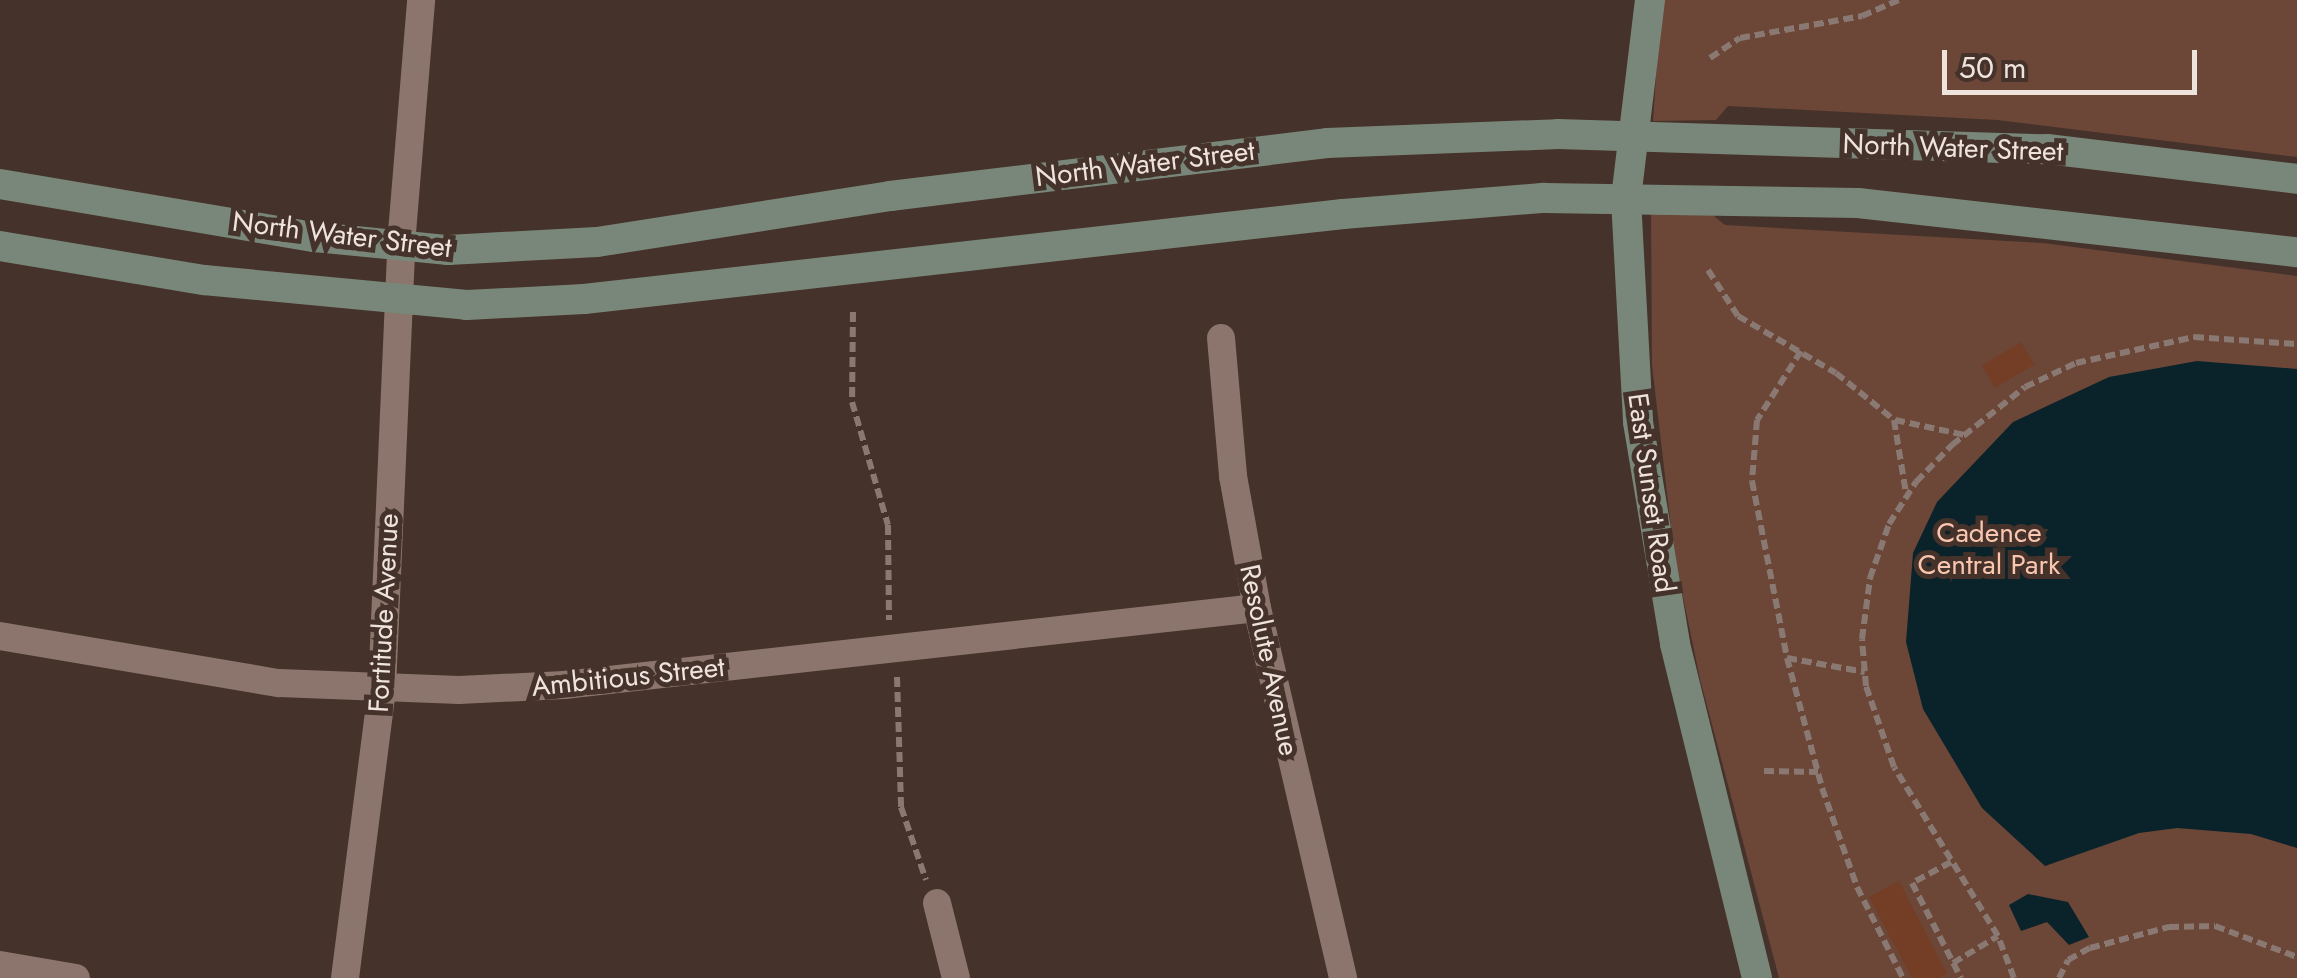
<!DOCTYPE html>
<style>
body{margin:0}
#map{position:relative;width:2297px;height:978px;overflow:hidden;background:#45322a;font-family:Jost,sans-serif}
div>[style]{position:absolute}
[style*='--x']{left:calc(var(--x)*1px);top:calc(var(--y)*1px);width:calc(var(--w)*1px);rotate:calc(var(--a)*1deg)}
.green>*{inset:0;background:#6c4637}
.water>*{inset:0;background:#0a232a}
.building>*{inset:0;background:#743e26;transform-origin:0 0}
.path>*{height:6px;margin-top:-3px;transform-origin:0;background:repeating-linear-gradient(90deg,#897972 0 10px,transparent 0 15px)}
.street>*{height:28px;margin:-14px;padding:0 14px;transform-origin:14px;border-radius:14px;background:#8b756c}
.secondary>*{height:30px;margin:-15px;padding:0 15px;transform-origin:15px;border-radius:15px;background:#79877a}
span{translate:-50% -50%;white-space:nowrap;text-align:center;line-height:1.15;-webkit-text-stroke:10px #45322a;paint-order:stroke}
.street-label{font-size:28px;color:#efe3de}
.park-label{font-size:28px;color:#fbc6b0}
.scale{position:absolute;left:1942px;top:50px;width:255px;height:45px;box-sizing:border-box;border:5px solid #efe3de;border-top:0;padding-left:12px;font-size:30px;line-height:35px;white-space:nowrap;color:#efe3de;-webkit-text-stroke:8px #45322a;paint-order:stroke}
</style>
<div id="map">
<div class="green">
<div style="clip-path:polygon(1661px 0,2297px 0,2297px 157px,1997px 120px,1728px 106px,1716px 120px,1653px 121px)"></div>
<div style="clip-path:polygon(1708px 211px,1725px 225px,2043px 243px,2297px 276px,2297px 978px,1779px 978px,1700px 679px,1674px 553px,1652px 365px,1651px 212px)"></div>
</div>
<div class="water">
<div style="clip-path:polygon(2197px 361px,2297px 369px,2297px 848px,2251px 834px,2177px 828px,2139px 833px,2045px 866px,1982px 808px,1923px 709px,1906px 642px,1913px 553px,1937px 502px,2013px 422px,2109px 377px)"></div>
<div style="clip-path:polygon(2028px 894px,2068px 902px,2089px 937px,2069px 945px,2047px 922px,2021px 931px,2009px 905px)"></div>
</div>
<div class="building">
<div style="left:2021px;top:342px;width:26px;height:46px;rotate:59deg"></div>
<div style="clip-path:polygon(1899px 881px,1947px 974px,1939px 978px,1912px 978px,1869px 897px)"></div>
</div>
<div class="path">
<div style="--x:1710;--y:58;--w:36;--a:-34"></div>
<div style="--x:1740;--y:38;--w:124;--a:-10.2"></div>
<div style="--x:1862;--y:16;--w:40;--a:-23.4"></div>
<div style="--x:1708;--y:270;--w:55;--a:56.9"></div>
<div style="--x:1738;--y:316;--w:113;--a:30.2"></div>
<div style="--x:1836;--y:373;--w:75;--a:39"></div>
<div style="--x:1894;--y:420;--w:74;--a:80.7"></div>
<div style="--x:853;--y:312;--w:90;--a:90.6"></div>
<div style="--x:852;--y:402;--w:128;--a:73.7"></div>
<div style="--x:888;--y:525;--w:95;--a:89.4"></div>
<div style="--x:1801;--y:351;--w:82;--a:122.5"></div>
<div style="--x:1757;--y:420;--w:61;--a:94.7"></div>
<div style="--x:1752;--y:481;--w:180;--a:78.8"></div>
<div style="--x:1787;--y:658;--w:135;--a:74.9"></div>
<div style="--x:1822;--y:788;--w:105;--a:70.5"></div>
<div style="--x:1857;--y:887;--w:102;--a:63.2"></div>
<div style="--x:1895;--y:420;--w:72;--a:12.1"></div>
<div style="--x:1787;--y:658;--w:79;--a:10.2"></div>
<div style="--x:897;--y:677;--w:130;--a:88.2"></div>
<div style="--x:901;--y:807;--w:77;--a:71.1"></div>
<div style="--x:1764;--y:771;--w:54;--a:1.1"></div>
<div style="--x:1951;--y:862;--w:44;--a:151.7"></div>
<div style="--x:1912;--y:883;--w:107;--a:62.7"></div>
<div style="--x:1953;--y:963;--w:52;--a:-31"></div>
<div style="--x:2014;--y:978;--w:45;--a:-110.9"></div>
<div style="--x:1998;--y:936;--w:198;--a:-121.6"></div>
<div style="--x:1894;--y:767;--w:86;--a:-109.1"></div>
<div style="--x:1866;--y:686;--w:47;--a:-94.9"></div>
<div style="--x:1862;--y:639;--w:62;--a:-82.5"></div>
<div style="--x:1870;--y:578;--w:57;--a:-70.6"></div>
<div style="--x:1889;--y:524;--w:50;--a:-57.3"></div>
<div style="--x:1916;--y:482;--w:52;--a:-45.8"></div>
<div style="--x:1952;--y:445;--w:93;--a:-38.5"></div>
<div style="--x:2025;--y:387;--w:56;--a:-25.2"></div>
<div style="--x:2076;--y:363;--w:121;--a:-12.4"></div>
<div style="--x:2194;--y:337;--w:103;--a:3.9"></div>
<div style="--x:2059;--y:978;--w:20;--a:-63"></div>
<div style="--x:2068;--y:960;--w:25;--a:-29"></div>
<div style="--x:2090;--y:948;--w:82;--a:-14.9"></div>
<div style="--x:2169;--y:927;--w:46;--a:-1.2"></div>
<div style="--x:2215;--y:926;--w:88;--a:20.7"></div>
</div>
<div class="street">
<div style="--x:1221;--y:338;--w:139;--a:85"></div>
<div style="--x:1233;--y:476;--w:134;--a:79.7"></div>
<div style="--x:1257;--y:608;--w:380;--a:76.9"></div>
<div style="--x:0;--y:636;--w:283;--a:9.6"></div>
<div style="--x:279;--y:683;--w:180;--a:2.2"></div>
<div style="--x:459;--y:690;--w:105;--a:-2.7"></div>
<div style="--x:564;--y:685;--w:697;--a:-6.34"></div>
<div style="--x:937;--y:903;--w:77;--a:75.8"></div>
<div style="--x:0;--y:965;--w:77;--a:9.7"></div>
<div style="--x:345;--y:978;--w:291;--a:-82.7"></div>
<div style="--x:382;--y:689;--w:444;--a:-87.5"></div>
<div style="--x:401;--y:245;--w:246;--a:-85.3"></div>
</div>
<div class="secondary">
<div style="--x:1650;--y:0;--w:200;--a:96.9"></div>
<div style="--x:1626;--y:199;--w:223;--a:86.9"></div>
<div style="--x:1638;--y:422;--w:225;--a:80.5"></div>
<div style="--x:1675;--y:644;--w:344;--a:76.2"></div>
<div style="--x:0;--y:184;--w:319;--a:9.6"></div>
<div style="--x:315;--y:237;--w:134;--a:5.6"></div>
<div style="--x:448;--y:250;--w:149;--a:-3.1"></div>
<div style="--x:597;--y:242;--w:297;--a:-8.9"></div>
<div style="--x:890;--y:196;--w:440;--a:-6.9"></div>
<div style="--x:1327;--y:143;--w:231;--a:-2.2"></div>
<div style="--x:1558;--y:134;--w:489;--a:1.8"></div>
<div style="--x:2047;--y:149;--w:252;--a:6.8"></div>
<div style="--x:0;--y:246;--w:207;--a:9.5"></div>
<div style="--x:204;--y:280;--w:264;--a:5.4"></div>
<div style="--x:467;--y:305;--w:117;--a:-2.9"></div>
<div style="--x:584;--y:299;--w:764;--a:-6.39"></div>
<div style="--x:1343;--y:214;--w:202;--a:-4.6"></div>
<div style="--x:1544;--y:198;--w:314;--a:0.9"></div>
<div style="--x:1858;--y:203;--w:442;--a:6.4"></div>
</div>
<div class="street-label">
<span style="left:1953px;top:148px;rotate:2deg">North Water Street</span>
<span style="left:1145px;top:164px;rotate:-7deg">North Water Street</span>
<span style="left:342px;top:235px;rotate:7deg">North Water Street</span>
<span style="left:1651px;top:493px;rotate:82deg">East Sunset Road</span>
<span style="left:384px;top:613px;rotate:-87deg">Fortitude Avenue</span>
<span style="left:1269px;top:660px;rotate:78deg">Resolute Avenue</span>
<span style="left:628px;top:677px;rotate:-6deg">Ambitious Street</span>
</div>
<div class="park-label">
<span style="left:1989px;top:549px">Cadence<br>Central Park</span>
</div>
<div class="scale">50 m</div>
</div>
